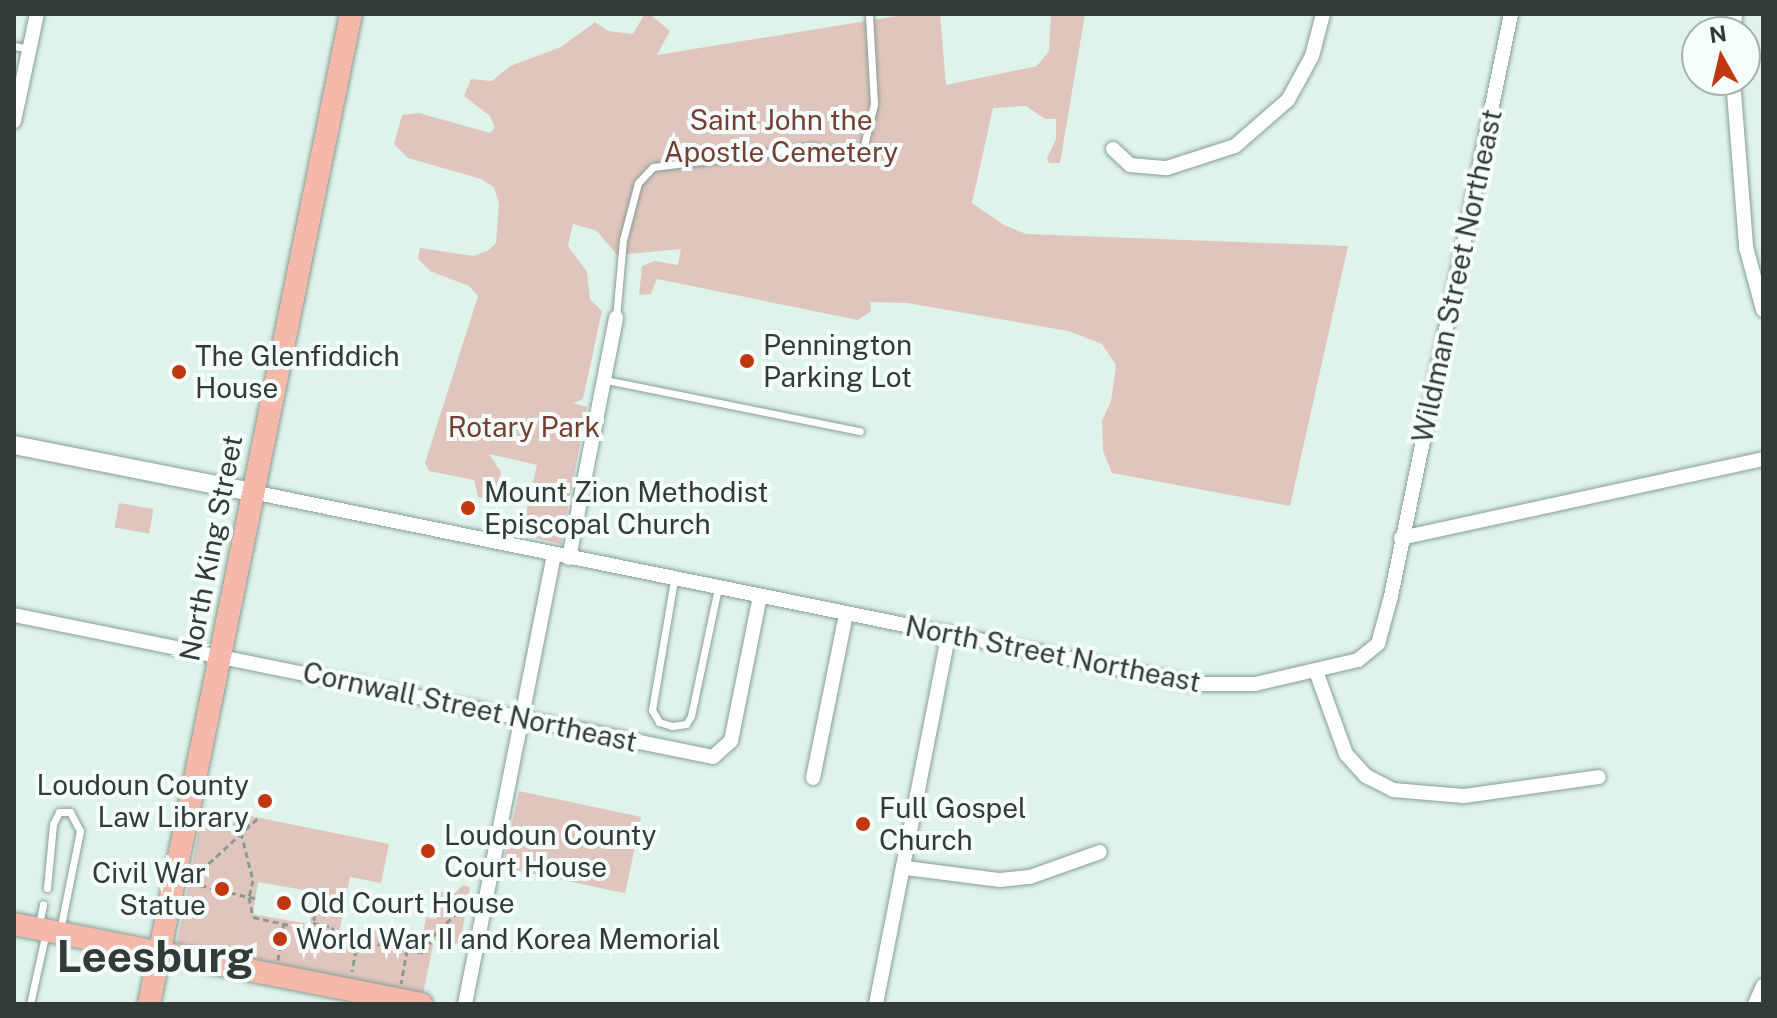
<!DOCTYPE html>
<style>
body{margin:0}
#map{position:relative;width:1777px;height:1018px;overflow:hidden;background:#def4eb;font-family:"Public Sans",sans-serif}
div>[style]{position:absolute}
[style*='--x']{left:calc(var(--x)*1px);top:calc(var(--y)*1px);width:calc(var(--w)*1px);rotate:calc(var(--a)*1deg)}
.green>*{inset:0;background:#e0c5be;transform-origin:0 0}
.path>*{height:3px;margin-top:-1.5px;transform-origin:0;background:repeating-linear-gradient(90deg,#8a9a93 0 6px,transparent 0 10px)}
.roads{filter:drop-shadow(0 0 2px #899d95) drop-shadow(0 0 2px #899d95)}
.service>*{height:7px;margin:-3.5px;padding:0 3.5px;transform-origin:3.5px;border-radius:3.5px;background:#fff}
.minor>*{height:14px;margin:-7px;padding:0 7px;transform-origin:7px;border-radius:7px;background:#fff}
.tertiary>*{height:18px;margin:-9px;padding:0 9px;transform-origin:9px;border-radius:9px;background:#fff}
.primary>*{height:22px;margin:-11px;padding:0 11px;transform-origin:11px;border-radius:11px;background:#f5b9ab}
.dots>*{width:22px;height:22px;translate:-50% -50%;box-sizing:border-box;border:4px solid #f5fefa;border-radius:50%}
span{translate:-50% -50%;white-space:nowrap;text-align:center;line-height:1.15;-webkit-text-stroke:8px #f5fefa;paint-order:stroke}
.park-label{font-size:28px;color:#754033}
.street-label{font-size:28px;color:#333b38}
.poi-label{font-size:28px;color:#333b38}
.left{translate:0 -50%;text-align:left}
.right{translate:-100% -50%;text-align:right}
.town-label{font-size:44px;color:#333b38;font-weight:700}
.frame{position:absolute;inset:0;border:16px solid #333b38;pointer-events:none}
.north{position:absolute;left:1681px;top:16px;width:80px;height:80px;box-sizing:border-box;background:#f5fefa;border:2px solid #a7b0ac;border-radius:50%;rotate:352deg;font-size:22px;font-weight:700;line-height:32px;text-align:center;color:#333b38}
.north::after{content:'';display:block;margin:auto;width:28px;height:36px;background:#c03710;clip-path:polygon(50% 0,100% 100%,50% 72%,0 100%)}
</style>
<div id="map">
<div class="green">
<div style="clip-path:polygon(909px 14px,940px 14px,946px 85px,1037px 66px,1049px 51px,1051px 14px,1085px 14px,1060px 163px,1049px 163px,1047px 158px,1056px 139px,1056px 119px,1045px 119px,1026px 106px,993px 108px,972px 203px,1004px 225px,1026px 234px,1348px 246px,1290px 506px,1112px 473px,1103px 451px,1102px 421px,1111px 401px,1116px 365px,1102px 344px,1068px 331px,907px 303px,870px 302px,871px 311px,858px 320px,657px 279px,651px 294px,639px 295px,642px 266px,655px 261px,678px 265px,681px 249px,617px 255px,597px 231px,573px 224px,568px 246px,587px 272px,590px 299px,602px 311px,583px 399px,573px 403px,587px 407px,561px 544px,521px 535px,537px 465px,489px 454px,501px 472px,496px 500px,478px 497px,474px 480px,429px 471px,425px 463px,478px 296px,469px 286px,430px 271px,418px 259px,420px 248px,473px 256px,489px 250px,496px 243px,499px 204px,494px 187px,481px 179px,408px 158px,394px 144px,402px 115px,419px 113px,490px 133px,495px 128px,490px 116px,464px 96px,471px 79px,492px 81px,510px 66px,561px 47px,595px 22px,608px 31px,633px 34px,644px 15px,652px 16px,670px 31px,657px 55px)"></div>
<div style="left:119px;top:503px;width:35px;height:25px;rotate:10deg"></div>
<div style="left:519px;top:791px;width:125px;height:78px;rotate:12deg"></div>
<div style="clip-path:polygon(evenodd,236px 813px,389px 844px,381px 883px,350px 877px,339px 934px,366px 939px,369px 925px,384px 936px,386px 929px,395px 931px,393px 944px,420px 949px,426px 917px,436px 919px,441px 892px,453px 895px,463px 885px,470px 887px,460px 944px,434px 940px,423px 994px,177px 943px,201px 820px,232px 827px,236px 813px,258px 882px,315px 892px,309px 924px,253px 914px,258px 882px)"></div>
</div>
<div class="path">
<div style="--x:236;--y:813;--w:69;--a:75.8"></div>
<div style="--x:253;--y:880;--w:17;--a:103"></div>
<div style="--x:249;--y:897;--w:6;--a:9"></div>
<div style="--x:234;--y:822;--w:18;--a:13"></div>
<div style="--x:194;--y:877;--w:87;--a:-42.7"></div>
<div style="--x:191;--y:883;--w:60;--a:13.6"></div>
<div style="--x:249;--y:897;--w:20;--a:79"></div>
<div style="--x:253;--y:917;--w:107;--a:12.4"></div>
<div style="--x:358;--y:940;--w:32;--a:101"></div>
<div style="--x:312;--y:908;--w:31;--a:9"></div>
<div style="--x:313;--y:923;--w:20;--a:11"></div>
<div style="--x:333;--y:927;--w:8;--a:97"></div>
<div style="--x:312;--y:930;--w:22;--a:-80"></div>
<div style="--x:358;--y:940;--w:50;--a:11.5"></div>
<div style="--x:407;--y:950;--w:34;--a:100"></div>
<div style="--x:407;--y:950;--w:19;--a:9"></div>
<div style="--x:426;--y:953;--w:17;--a:-69"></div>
<div style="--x:432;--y:937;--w:56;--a:-44.3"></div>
<div style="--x:278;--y:960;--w:36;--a:-81"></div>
</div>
<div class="roads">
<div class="service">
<div style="--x:14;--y:46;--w:15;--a:11"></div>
<div style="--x:616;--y:318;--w:78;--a:-84.9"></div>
<div style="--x:623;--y:240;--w:59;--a:-75.3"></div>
<div style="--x:638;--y:183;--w:22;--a:-47"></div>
<div style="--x:653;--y:167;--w:162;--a:-7.1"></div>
<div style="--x:814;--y:147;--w:33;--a:14"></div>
<div style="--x:846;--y:155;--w:18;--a:-16"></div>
<div style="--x:863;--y:150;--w:47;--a:-76.6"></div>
<div style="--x:874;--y:104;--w:90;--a:-93.2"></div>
<div style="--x:606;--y:380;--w:259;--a:11.4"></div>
<div style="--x:674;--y:580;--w:132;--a:99.6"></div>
<div style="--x:652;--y:710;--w:14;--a:60"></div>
<div style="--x:659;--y:722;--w:14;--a:17"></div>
<div style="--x:672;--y:726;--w:14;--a:-8"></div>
<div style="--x:686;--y:724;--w:9;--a:-58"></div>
<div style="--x:691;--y:716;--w:131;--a:-78.1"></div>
<div style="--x:47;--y:888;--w:64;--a:-84.6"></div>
<div style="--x:53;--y:824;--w:13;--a:-63"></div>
<div style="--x:59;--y:812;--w:11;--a:0"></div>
<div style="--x:70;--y:812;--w:21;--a:62"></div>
<div style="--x:80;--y:831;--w:101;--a:101.4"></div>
<div style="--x:39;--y:925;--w:21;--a:-79"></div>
<div style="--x:30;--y:1004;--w:74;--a:-77.5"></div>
</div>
<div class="minor">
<div style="--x:1734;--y:32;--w:18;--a:-87"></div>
<div style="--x:1733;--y:80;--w:168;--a:85.5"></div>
<div style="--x:1746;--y:247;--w:65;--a:74.9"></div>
<div style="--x:14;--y:121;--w:109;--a:-77.9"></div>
<div style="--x:1113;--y:149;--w:23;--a:43"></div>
<div style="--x:1130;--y:165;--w:37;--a:5"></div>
<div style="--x:1167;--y:168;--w:71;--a:-17.9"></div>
<div style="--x:1235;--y:146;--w:70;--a:-41"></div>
<div style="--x:1288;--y:100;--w:50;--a:-61.4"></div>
<div style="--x:1312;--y:56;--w:43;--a:-75.3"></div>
<div style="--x:252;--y:492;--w:962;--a:11.51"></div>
<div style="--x:1195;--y:684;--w:60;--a:0"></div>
<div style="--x:1255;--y:684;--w:106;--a:-13.1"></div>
<div style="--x:1358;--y:660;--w:26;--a:-39"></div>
<div style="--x:1378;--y:644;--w:50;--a:-74.8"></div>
<div style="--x:1391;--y:596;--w:594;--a:-78.35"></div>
<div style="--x:1401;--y:538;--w:371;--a:-12.3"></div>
<div style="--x:569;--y:558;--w:245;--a:-78.9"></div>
<div style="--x:14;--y:615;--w:713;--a:11.48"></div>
<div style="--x:713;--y:757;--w:24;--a:-42"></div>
<div style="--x:731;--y:741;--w:148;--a:-78.7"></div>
<div style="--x:1317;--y:674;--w:85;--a:70.1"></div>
<div style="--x:1346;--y:754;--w:30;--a:48"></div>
<div style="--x:1366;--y:776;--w:30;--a:27"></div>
<div style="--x:1393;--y:790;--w:71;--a:4.8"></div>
<div style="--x:1464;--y:796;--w:136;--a:-8"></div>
<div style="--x:813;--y:778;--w:167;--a:-78.6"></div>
<div style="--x:906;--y:868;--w:95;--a:7.3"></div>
<div style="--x:1000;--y:880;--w:30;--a:-6"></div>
<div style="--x:1030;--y:877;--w:74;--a:-19.7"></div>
<div style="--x:465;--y:1004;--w:458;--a:-78.8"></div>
<div style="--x:876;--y:1004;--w:378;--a:-78.9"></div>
<div style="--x:1755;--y:1004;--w:20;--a:-66"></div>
</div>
<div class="tertiary">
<div style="--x:14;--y:445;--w:243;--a:11.2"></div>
</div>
<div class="primary">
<div style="--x:14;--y:924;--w:415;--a:11.1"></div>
<div style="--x:149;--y:1004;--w:1010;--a:-78.47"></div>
</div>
</div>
<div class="dots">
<div style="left:747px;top:361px;background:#c03710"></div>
<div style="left:179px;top:372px;background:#c03710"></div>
<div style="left:468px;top:508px;background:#c03710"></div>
<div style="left:265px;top:801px;background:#c03710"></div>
<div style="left:863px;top:824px;background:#c03710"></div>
<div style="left:428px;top:851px;background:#c03710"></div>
<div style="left:222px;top:889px;background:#c03710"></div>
<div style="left:284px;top:903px;background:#c03710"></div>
<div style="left:280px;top:939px;background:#c03710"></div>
</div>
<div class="park-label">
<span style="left:781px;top:136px">Saint John the<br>Apostle Cemetery</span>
<span style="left:524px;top:427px">Rotary Park</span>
</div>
<div class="street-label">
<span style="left:1457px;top:276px;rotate:-78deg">Wildman Street Northeast</span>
<span style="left:211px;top:548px;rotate:-79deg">North King Street</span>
<span style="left:1053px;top:654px;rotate:11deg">North Street Northeast</span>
<span style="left:470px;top:707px;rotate:12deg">Cornwall Street Northeast</span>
</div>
<div class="poi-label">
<span class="left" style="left:763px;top:361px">Pennington<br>Parking Lot</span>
<span class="left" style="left:195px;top:372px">The Glenfiddich<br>House</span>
<span class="left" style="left:484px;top:508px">Mount Zion Methodist<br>Episcopal Church</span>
<span class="right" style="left:249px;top:801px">Loudoun County<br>Law Library</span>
<span class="left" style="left:879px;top:824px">Full Gospel<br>Church</span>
<span class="left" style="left:444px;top:851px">Loudoun County<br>Court House</span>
<span class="right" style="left:206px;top:889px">Civil War<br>Statue</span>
<span class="left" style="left:300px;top:903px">Old Court House</span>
<span class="left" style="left:296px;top:939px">World War II and Korea Memorial</span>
</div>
<div class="town-label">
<span style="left:155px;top:956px">Leesburg</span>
</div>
<div class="frame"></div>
<div class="north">N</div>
</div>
